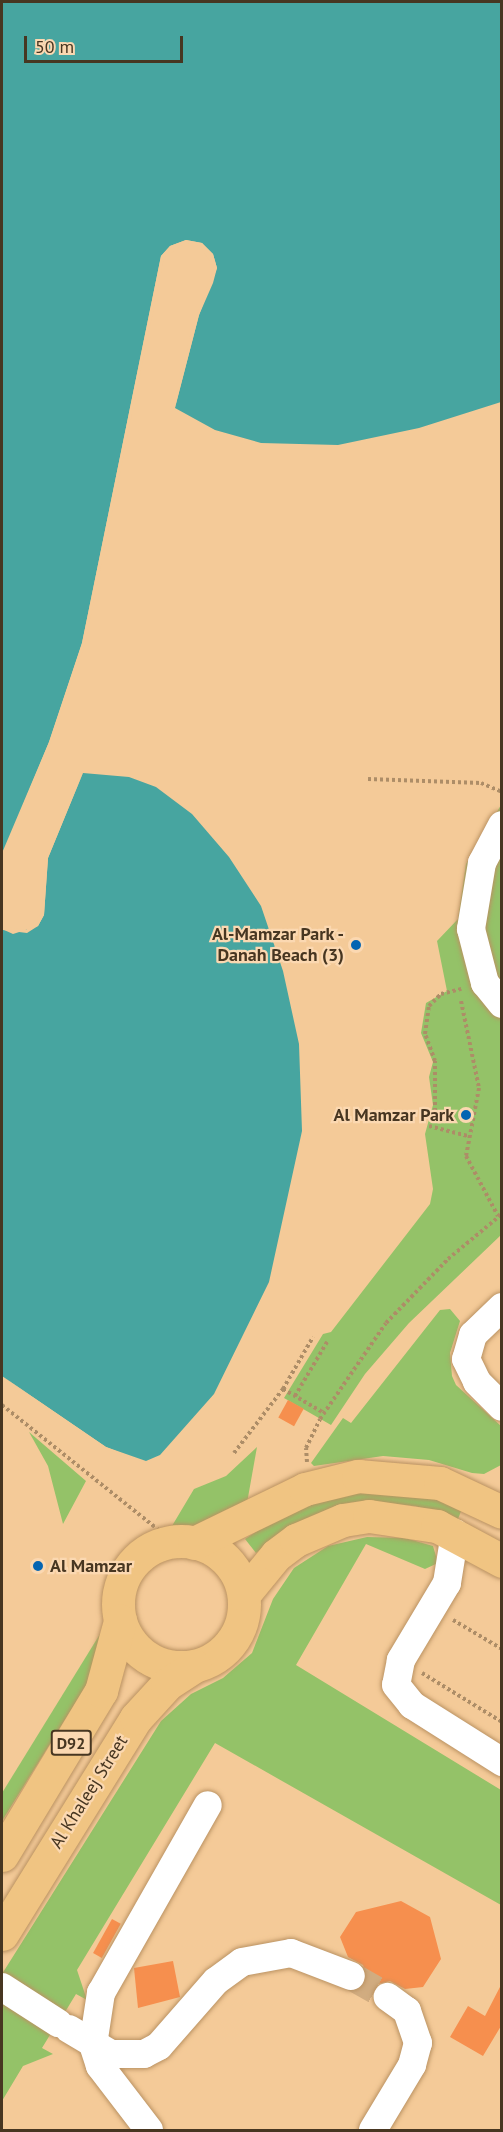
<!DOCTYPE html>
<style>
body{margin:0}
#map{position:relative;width:503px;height:2132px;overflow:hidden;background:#f4ca98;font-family:"PT Sans",sans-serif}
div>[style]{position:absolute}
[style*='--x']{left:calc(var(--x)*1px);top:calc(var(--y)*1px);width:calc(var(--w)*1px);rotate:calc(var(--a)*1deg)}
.green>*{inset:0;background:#94c268}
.water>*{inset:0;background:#47a5a0}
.pier>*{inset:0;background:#f4ca98}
.building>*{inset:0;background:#f68f4e;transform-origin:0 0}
.minor-tunnel>*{height:28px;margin-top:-14px;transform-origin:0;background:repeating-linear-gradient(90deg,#d1ac80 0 28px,transparent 0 42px)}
.path>*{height:4px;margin-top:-2px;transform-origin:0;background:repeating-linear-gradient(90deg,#ad8d67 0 3px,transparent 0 6px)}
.roads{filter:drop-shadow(0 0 2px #ba9262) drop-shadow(0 0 2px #ba9262)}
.minor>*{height:28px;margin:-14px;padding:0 14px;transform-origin:14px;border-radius:14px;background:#fff}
.major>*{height:33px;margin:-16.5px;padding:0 16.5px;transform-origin:16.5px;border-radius:16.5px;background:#f0c482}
.major>.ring{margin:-16.5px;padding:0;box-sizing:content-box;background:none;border:33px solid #f0c482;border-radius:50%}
.dots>*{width:16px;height:16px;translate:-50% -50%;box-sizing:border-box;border:3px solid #fbd8b1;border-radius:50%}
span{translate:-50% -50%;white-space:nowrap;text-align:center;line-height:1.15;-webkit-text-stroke:4.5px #fbd8b1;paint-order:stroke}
.shield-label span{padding:2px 4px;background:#fbd8b1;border:2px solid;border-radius:4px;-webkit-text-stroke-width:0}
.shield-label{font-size:16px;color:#473621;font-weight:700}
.poi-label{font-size:18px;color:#473621;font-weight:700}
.right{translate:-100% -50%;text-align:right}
.left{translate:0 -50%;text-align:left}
.street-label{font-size:18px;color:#473621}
.frame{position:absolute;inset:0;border:3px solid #473621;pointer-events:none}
.scale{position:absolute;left:24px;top:36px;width:159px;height:27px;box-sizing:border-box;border:3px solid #473621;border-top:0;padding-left:8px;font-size:18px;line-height:21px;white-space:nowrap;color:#473621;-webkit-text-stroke:4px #fbd8b1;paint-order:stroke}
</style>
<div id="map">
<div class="green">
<div style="clip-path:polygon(501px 805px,501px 1235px,409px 1323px,365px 1374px,331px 1425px,284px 1398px,323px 1334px,331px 1332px,430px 1204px,433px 1189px,425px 1134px,433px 1105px,429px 1077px,433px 1062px,421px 1033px,426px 1003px,447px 991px,437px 941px,458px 919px,466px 864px)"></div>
<div style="clip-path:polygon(450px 1309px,460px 1321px,450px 1353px,452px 1376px,456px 1385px,501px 1426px,501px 1465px,484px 1474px,472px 1473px,429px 1460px,383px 1456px,314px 1466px,311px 1463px,343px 1418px,351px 1423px,440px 1310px)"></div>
<div style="clip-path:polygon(29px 1432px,86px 1481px,63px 1524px,48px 1466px)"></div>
<div style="clip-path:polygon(257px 1447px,247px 1503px,207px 1527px,169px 1531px,194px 1489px,226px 1476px)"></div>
<div style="clip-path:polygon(391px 1488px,463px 1506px,458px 1519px,415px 1506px,370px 1503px,276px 1537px,256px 1553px,245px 1539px,289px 1510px,340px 1493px)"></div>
<div style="clip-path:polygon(367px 1537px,405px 1538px,433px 1546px,438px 1563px,425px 1569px,366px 1544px,296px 1665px,501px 1790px,501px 1905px,215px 1743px,77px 1970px,87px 2000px,76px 1994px,62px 2017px,2px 1974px,161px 1721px,191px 1694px,223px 1678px,252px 1653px,273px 1599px,294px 1568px,328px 1546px)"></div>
<div style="clip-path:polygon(100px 1634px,91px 1678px,2px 1821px,2px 1793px)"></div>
<div style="clip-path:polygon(2px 1994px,56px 2025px,42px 2048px,53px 2054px,23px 2066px,2px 2101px)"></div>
</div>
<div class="water">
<div style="clip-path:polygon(2px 2px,501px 2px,501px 402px,419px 428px,338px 445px,261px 443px,215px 430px,175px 408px,199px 315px,217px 268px,213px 254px,202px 243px,186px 240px,170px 246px,161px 256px,82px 643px,49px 742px,2px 853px)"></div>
<div style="clip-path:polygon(83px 773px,129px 777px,156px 787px,192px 814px,229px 857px,261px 906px,283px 971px,299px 1044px,302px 1131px,269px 1282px,214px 1394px,160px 1455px,146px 1461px,106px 1447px,2px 1376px,2px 929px,13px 934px,38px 926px,44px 915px,48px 858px)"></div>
</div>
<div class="pier">
<div style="clip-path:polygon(186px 240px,202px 243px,213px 254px,217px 268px,213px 283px,199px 315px,174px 411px,191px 331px,214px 268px,200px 246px,186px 243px,164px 258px,85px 644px,51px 743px,2px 856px,49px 742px,82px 643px,161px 256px,170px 246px)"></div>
<div style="clip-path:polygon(84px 770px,48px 858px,44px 915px,38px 926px,27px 933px,3px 930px,2px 926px,26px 930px,41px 914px,46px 857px)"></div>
<div style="clip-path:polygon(2px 1376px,106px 1447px,149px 1464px,105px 1449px)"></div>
</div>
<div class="building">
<div style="left:288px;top:1400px;width:18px;height:20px;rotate:29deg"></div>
<div style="clip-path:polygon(401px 1901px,430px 1917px,441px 1959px,423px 1987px,405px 1989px,390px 1981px,378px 1984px,367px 1978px,363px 1965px,348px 1957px,340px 1937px,356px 1912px)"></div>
<div style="left:112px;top:1919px;width:10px;height:39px;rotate:29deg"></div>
<div style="clip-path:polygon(173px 1961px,180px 1997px,138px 2008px,134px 1968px)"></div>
<div style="clip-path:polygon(501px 1985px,501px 2026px,483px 2056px,450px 2037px,468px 2006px,485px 2016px)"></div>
</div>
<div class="minor-tunnel">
<div style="--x:351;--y:1976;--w:43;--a:29.6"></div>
</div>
<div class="path">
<div style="--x:368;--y:779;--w:113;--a:2"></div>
<div style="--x:481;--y:783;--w:23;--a:23"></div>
<div style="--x:461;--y:1001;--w:89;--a:78.3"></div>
<div style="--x:479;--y:1088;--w:69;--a:100.8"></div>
<div style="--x:466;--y:1156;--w:68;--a:61.9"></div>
<div style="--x:435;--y:1111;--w:50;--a:-90"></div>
<div style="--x:435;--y:1061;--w:29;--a:-110"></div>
<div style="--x:425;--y:1034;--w:28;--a:-82"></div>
<div style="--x:429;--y:1006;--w:17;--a:-45"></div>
<div style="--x:441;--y:994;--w:21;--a:-14"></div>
<div style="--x:429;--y:1126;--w:40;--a:14.4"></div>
<div style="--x:283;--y:1389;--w:48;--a:30.3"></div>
<div style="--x:295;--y:1396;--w:63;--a:-59.3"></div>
<div style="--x:2;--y:1405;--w:215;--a:38.6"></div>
<div style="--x:234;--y:1453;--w:81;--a:-52.6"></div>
<div style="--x:283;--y:1389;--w:60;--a:-60"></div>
<div style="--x:307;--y:1462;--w:14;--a:-94"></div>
<div style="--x:306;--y:1448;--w:32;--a:-64"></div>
<div style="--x:320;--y:1419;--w:116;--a:-55.5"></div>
<div style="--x:386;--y:1323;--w:89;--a:-45.9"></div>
<div style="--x:448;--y:1259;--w:70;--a:-39.8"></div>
<div style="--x:453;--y:1620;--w:57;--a:30.6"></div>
<div style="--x:422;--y:1673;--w:94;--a:31.5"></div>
</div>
<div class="roads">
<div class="minor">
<div style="--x:502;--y:825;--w:43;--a:117.8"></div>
<div style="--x:482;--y:863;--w:67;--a:99.5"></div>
<div style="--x:471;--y:929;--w:56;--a:75.5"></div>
<div style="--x:485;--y:983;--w:27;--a:51"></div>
<div style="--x:502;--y:1307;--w:40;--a:136"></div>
<div style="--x:473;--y:1335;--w:25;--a:106"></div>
<div style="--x:466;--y:1359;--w:25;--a:64"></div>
<div style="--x:477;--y:1382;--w:35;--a:45"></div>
<div style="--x:455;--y:1533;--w:51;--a:99.1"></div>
<div style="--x:447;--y:1583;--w:90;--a:120.9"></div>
<div style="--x:401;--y:1660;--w:25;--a:101"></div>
<div style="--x:396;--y:1685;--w:26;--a:51"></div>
<div style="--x:412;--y:1705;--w:107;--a:32.3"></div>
<div style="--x:2;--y:1987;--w:67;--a:32.7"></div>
<div style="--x:69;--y:2029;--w:49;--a:30.8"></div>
<div style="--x:111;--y:2054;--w:33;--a:0"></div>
<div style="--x:144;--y:2054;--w:17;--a:-28"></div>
<div style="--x:159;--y:2046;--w:86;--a:-48.8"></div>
<div style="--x:216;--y:1981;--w:32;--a:-36"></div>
<div style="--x:242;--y:1962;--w:50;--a:-10.4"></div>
<div style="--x:291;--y:1953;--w:64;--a:21"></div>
<div style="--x:149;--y:2130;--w:81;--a:-127.4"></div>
<div style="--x:100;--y:2066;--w:22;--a:-108"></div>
<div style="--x:93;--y:2045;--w:53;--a:-81.3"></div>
<div style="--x:101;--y:1993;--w:216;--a:-60.4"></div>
<div style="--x:373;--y:2130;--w:76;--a:-59"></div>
<div style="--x:412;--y:2065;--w:23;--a:-75"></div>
<div style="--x:418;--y:2043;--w:34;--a:-109"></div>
<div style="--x:407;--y:2011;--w:24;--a:-144"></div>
</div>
<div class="major">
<div class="ring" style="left:118px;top:1541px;width:93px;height:93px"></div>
<div style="--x:194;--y:1543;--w:123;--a:-25.9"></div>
<div style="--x:305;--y:1489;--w:55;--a:-13.8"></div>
<div style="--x:358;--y:1476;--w:82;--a:4.9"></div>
<div style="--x:440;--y:1483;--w:68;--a:25.1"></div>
<div style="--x:244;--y:1594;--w:50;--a:-50.6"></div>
<div style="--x:276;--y:1555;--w:25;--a:-37"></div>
<div style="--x:296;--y:1540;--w:51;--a:-23.1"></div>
<div style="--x:343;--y:1520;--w:26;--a:-9"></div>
<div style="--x:369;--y:1516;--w:69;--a:8.4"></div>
<div style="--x:437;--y:1526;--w:74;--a:28.3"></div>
<div style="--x:2;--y:1855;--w:192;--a:-58.9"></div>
<div style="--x:101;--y:1691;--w:73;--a:-74.8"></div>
<div style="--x:2;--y:1934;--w:254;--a:-58.2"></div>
<div style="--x:136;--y:1718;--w:46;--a:-47.6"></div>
<div style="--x:167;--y:1684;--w:33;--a:-33"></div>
</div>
</div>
<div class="dots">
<div style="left:356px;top:945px;background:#0565b2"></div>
<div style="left:466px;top:1115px;background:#0565b2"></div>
<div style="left:38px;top:1566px;background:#0565b2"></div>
</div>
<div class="shield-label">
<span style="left:71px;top:1743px">D92</span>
</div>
<div class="poi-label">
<span class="right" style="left:344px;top:945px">Al-Mamzar Park -<br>Danah Beach (3)</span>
<span class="right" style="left:454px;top:1115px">Al Mamzar Park</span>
<span class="left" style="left:50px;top:1566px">Al Mamzar</span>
</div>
<div class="street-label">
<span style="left:89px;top:1792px;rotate:-58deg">Al Khaleej Street</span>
</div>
<div class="frame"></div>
<div class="scale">50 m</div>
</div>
